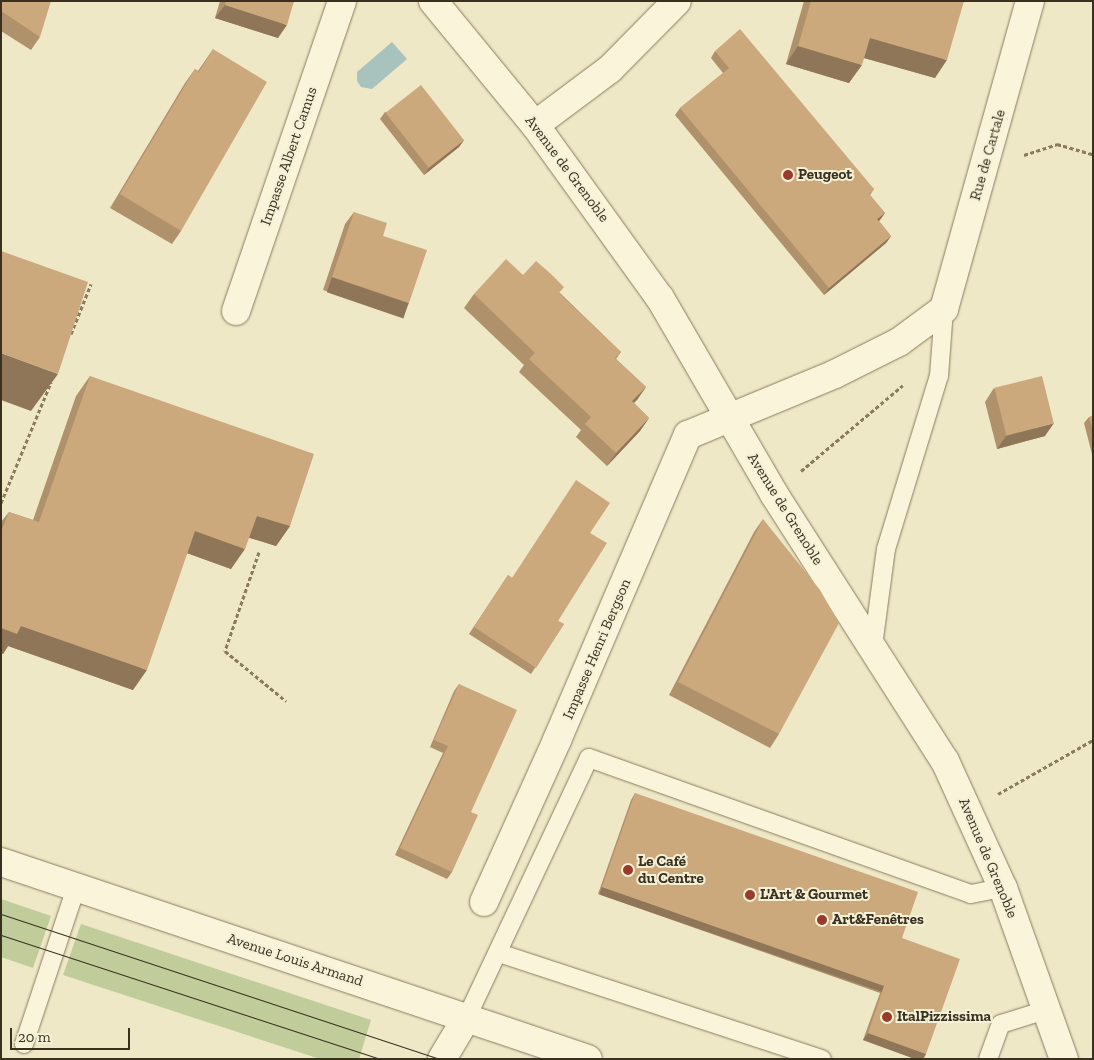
<!DOCTYPE html>
<meta charset="utf-8">
<style>
body{margin:0}
#map{position:relative;width:1094px;height:1060px;overflow:hidden;background:#eee8c7;font-family:"Zilla Slab",serif}
div>[style]{position:absolute}
[style*='--x']{left:calc(var(--x)*1px);top:calc(var(--y)*1px);width:calc(var(--w)*1px);rotate:calc(var(--a)*1deg)}
.green>*{inset:0;background:#c0cc9a}
.water>*{inset:0;background:#a8c2be}
.path>*{height:3px;margin-top:-1.5px;transform-origin:0;background:repeating-linear-gradient(90deg,#8a7b5c 0 4px,transparent 0 6.5px)}
.roads{filter:drop-shadow(0 0 1px #8a7b5c) drop-shadow(0 0 1px #8a7b5c)}
.service>*{height:18px;margin:-9px;padding:0 9px;transform-origin:9px;border-radius:9px;background:#f9f4da}
.minor>*{height:28px;margin:-14px;padding:0 14px;transform-origin:14px;border-radius:14px;background:#f9f4da}
.tertiary>*{height:28px;margin:-14px;padding:0 14px;transform-origin:14px;border-radius:14px;background:#f9f4da}
.tram>*{height:1px;margin:-0.5px;padding:0 0.5px;transform-origin:0.5px;border-radius:0.5px;background:#3a3020}
.wall>*{inset:0;background:#af916c}
.shaded-wall>*{inset:0;background:#8f7658;transform-origin:0 0}
.building>*{inset:0;background:#cca97d;transform-origin:0 0}
.dots>*{width:14px;height:14px;translate:-50% -50%;box-sizing:border-box;border:2px solid #f5f1d6;border-radius:50%}
span{translate:-50% -50%;white-space:nowrap;text-align:center;line-height:1.15;-webkit-text-stroke:4px #f5f1d6;paint-order:stroke}
.street-label{font-size:15px;color:#3a3020}
.poi-label{font-size:15px;color:#3a3020;font-weight:700}
.left{translate:0 -50%;text-align:left}
.frame{position:absolute;inset:0;border:2px solid #3a3020;pointer-events:none}
.scale{position:absolute;left:10px;top:1028px;width:120px;height:22px;box-sizing:border-box;border:2px solid #3a3020;border-top:0;padding-left:6px;font-size:15px;line-height:18px;white-space:nowrap;color:#3a3020;-webkit-text-stroke:4px #f5f1d6;paint-order:stroke}
</style>
<div id="map">
<div class="green">
<div style="clip-path:polygon(1px 899px,51px 916px,33px 968px,1px 957px)"></div>
<div style="clip-path:polygon(81px 924px,371px 1020px,359px 1059px,320px 1059px,63px 975px)"></div>
</div>
<div class="water">
<div style="clip-path:polygon(392px 42px,407px 59px,372px 89px,361px 87px,357px 81px,357px 72px)"></div>
</div>
<div class="path">
<div style="--x:1024;--y:155;--w:35;--a:-18"></div>
<div style="--x:1057;--y:144;--w:37;--a:16"></div>
<div style="--x:71;--y:334;--w:54;--a:-68.2"></div>
<div style="--x:801;--y:471;--w:133;--a:-40.1"></div>
<div style="--x:1;--y:503;--w:131;--a:-67.5"></div>
<div style="--x:259;--y:552;--w:105;--a:109"></div>
<div style="--x:225;--y:651;--w:79;--a:39.3"></div>
<div style="--x:998;--y:794;--w:109;--a:-29.6"></div>
</div>
<div class="roads">
<div class="service">
<div style="--x:873;--y:646;--w:98;--a:-82.4"></div>
<div style="--x:886;--y:549;--w:181;--a:-73"></div>
<div style="--x:939;--y:376;--w:67;--a:-85.7"></div>
<div style="--x:499;--y:953;--w:340;--a:18.2"></div>
<div style="--x:467;--y:1017;--w:286;--a:-64.8"></div>
<div style="--x:589;--y:758;--w:405;--a:19.6"></div>
<div style="--x:971;--y:894;--w:33;--a:-11"></div>
<div style="--x:24;--y:1044;--w:164;--a:-71.6"></div>
<div style="--x:988;--y:1059;--w:37;--a:-70"></div>
<div style="--x:1001;--y:1024;--w:47;--a:-17.3"></div>
</div>
<div class="minor">
<div style="--x:535;--y:125;--w:94;--a:-36.7"></div>
<div style="--x:610;--y:69;--w:95;--a:-45.4"></div>
<div style="--x:236;--y:311;--w:328;--a:-71.1"></div>
<div style="--x:1;--y:862;--w:619;--a:18.55"></div>
<div style="--x:484;--y:902;--w:178;--a:-65.7"></div>
<div style="--x:557;--y:740;--w:332;--a:-66.8"></div>
<div style="--x:688;--y:435;--w:159;--a:-22.5"></div>
<div style="--x:835;--y:374;--w:72;--a:-26.6"></div>
<div style="--x:899;--y:342;--w:56;--a:-36.3"></div>
<div style="--x:944;--y:309;--w:320;--a:-74.4"></div>
<div style="--x:442;--y:1059;--w:49;--a:-59.2"></div>
</div>
<div class="tertiary">
<div style="--x:433;--y:1;--w:161;--a:50.6"></div>
<div style="--x:535;--y:125;--w:213;--a:54.2"></div>
<div style="--x:660;--y:298;--w:227;--a:59.8"></div>
<div style="--x:774;--y:494;--w:317;--a:57.4"></div>
<div style="--x:945;--y:761;--w:140;--a:65.5"></div>
<div style="--x:1003;--y:888;--w:182;--a:70.4"></div>
</div>
</div>
<div class="tram">
<div style="--x:1;--y:914;--w:462;--a:18.3"></div>
<div style="--x:1;--y:935;--w:399;--a:18.1"></div>
</div>
<div class="wall">
<div style="clip-path:polygon(1px 1px,40px 37px,31px 50px,1px 31px)"></div>
<div style="clip-path:polygon(220px 1px,294px 1px,278px 38px,215px 18px)"></div>
<div style="clip-path:polygon(804px 1px,964px 1px,935px 78px,864px 58px,849px 83px,786px 64px)"></div>
<div style="clip-path:polygon(213px 49px,181px 231px,172px 244px,110px 208px,185px 83px,195px 69px,198px 71px)"></div>
<div style="clip-path:polygon(715px 51px,874px 189px,870px 195px,885px 213px,879px 221px,891px 236px,886px 243px,824px 295px,675px 115px,680px 108px,723px 73px,711px 58px)"></div>
<div style="clip-path:polygon(385px 112px,464px 140px,459px 147px,424px 175px,380px 119px)"></div>
<div style="clip-path:polygon(354px 212px,383px 236px,409px 303px,400px 316px,323px 290px,345px 224px)"></div>
<div style="clip-path:polygon(523px 275px,560px 293px,621px 352px,616px 359px,646px 387px,634px 403px,649px 418px,640px 431px,607px 466px,576px 437px,581px 430px,519px 372px,524px 365px,464px 308px,474px 294px)"></div>
<div style="clip-path:polygon(90px 376px,290px 526px,276px 546px,249px 537px,231px 569px,187px 553px,133px 690px,8px 646px,3px 654px,1px 653px,1px 522px,9px 512px,33px 520px,76px 396px)"></div>
<div style="clip-path:polygon(994px 388px,1045px 436px,997px 449px,985px 402px)"></div>
<div style="clip-path:polygon(1093px 416px,1093px 458px,1084px 423px,1089px 417px)"></div>
<div style="clip-path:polygon(763px 519px,779px 734px,770px 748px,669px 695px,754px 532px)"></div>
<div style="clip-path:polygon(590px 533px,558px 621px,564px 624px,531px 674px,469px 634px,508px 575px,512px 578px)"></div>
<div style="clip-path:polygon(459px 684px,471px 812px,452px 872px,447px 879px,395px 855px,443px 753px,430px 747px,454px 691px)"></div>
<div style="clip-path:polygon(635px 793px,902px 938px,926px 1054px,923px 1059px,915px 1059px,863px 1040px,880px 993px,598px 894px,631px 800px)"></div>
</div>
<div class="shaded-wall">
<div style="clip-path:polygon(225px 5px,287px 25px,278px 38px,215px 18px)"></div>
<div style="clip-path:polygon(870px 38px,947px 60px,935px 78px,857px 56px)"></div>
<div style="clip-path:polygon(798px 46px,862px 65px,849px 83px,786px 64px)"></div>
<div style="clip-path:polygon(464px 140px,459px 147px,424px 175px,429px 168px)"></div>
<div style="clip-path:polygon(885px 213px,880px 220px,873px 226px,877px 219px)"></div>
<div style="clip-path:polygon(891px 236px,886px 243px,824px 295px,829px 288px)"></div>
<div style="left:332px;top:277px;width:81px;height:16px;rotate:19deg"></div>
<div style="clip-path:polygon(1px 353px,58px 374px,31px 411px,1px 400px)"></div>
<div style="clip-path:polygon(646px 387px,637px 400px,622px 414px,632px 401px)"></div>
<div style="clip-path:polygon(649px 418px,640px 431px,607px 466px,616px 453px)"></div>
<div style="clip-path:polygon(1054px 423px,1045px 436px,997px 449px,1006px 436px)"></div>
<div style="clip-path:polygon(257px 516px,290px 526px,276px 546px,243px 536px)"></div>
<div style="clip-path:polygon(195px 531px,245px 549px,231px 569px,181px 551px)"></div>
<div style="clip-path:polygon(21px 626px,147px 670px,133px 690px,8px 646px,3px 654px,1px 653px,1px 628px)"></div>
<div style="left:602px;top:887px;width:299px;height:8px;rotate:19deg"></div>
<div style="clip-path:polygon(868px 1033px,926px 1054px,923px 1059px,915px 1059px,863px 1040px)"></div>
</div>
<div class="building">
<div style="clip-path:polygon(1px 1px,51px 1px,40px 37px,1px 11px)"></div>
<div style="clip-path:polygon(226px 1px,294px 1px,287px 25px,225px 5px)"></div>
<div style="clip-path:polygon(811px 1px,964px 1px,947px 60px,870px 38px,862px 65px,798px 46px)"></div>
<div style="clip-path:polygon(740px 29px,874px 189px,869px 194px,885px 213px,877px 219px,891px 236px,829px 288px,680px 108px,729px 68px,715px 51px)"></div>
<div style="clip-path:polygon(213px 49px,267px 82px,181px 231px,120px 194px,195px 69px,199px 72px)"></div>
<div style="left:421px;top:85px;width:70px;height:45px;rotate:52deg"></div>
<div style="clip-path:polygon(354px 212px,387px 223px,383px 236px,427px 250px,409px 303px,332px 277px)"></div>
<div style="clip-path:polygon(1px 251px,88px 282px,58px 374px,1px 353px)"></div>
<div style="clip-path:polygon(506px 259px,523px 275px,536px 261px,550px 273px,564px 287px,559px 293px,621px 352px,615px 358px,646px 387px,632px 401px,649px 418px,616px 453px,585px 424px,591px 417px,529px 359px,535px 353px,474px 294px)"></div>
<div style="clip-path:polygon(90px 376px,314px 454px,290px 526px,257px 516px,245px 549px,195px 531px,147px 670px,21px 626px,17px 634px,1px 628px,1px 532px,9px 512px,39px 522px)"></div>
<div style="left:1042px;top:376px;width:49px;height:49px;rotate:76deg"></div>
<div style="clip-path:polygon(1093px 416px,1093px 431px,1089px 417px)"></div>
<div style="clip-path:polygon(576px 480px,610px 503px,590px 533px,607px 543px,558px 621px,564px 624px,536px 668px,474px 627px,508px 575px,512px 578px)"></div>
<div style="clip-path:polygon(763px 519px,820px 590px,839px 623px,779px 734px,678px 682px)"></div>
<div style="clip-path:polygon(459px 684px,517px 710px,471px 812px,478px 815px,452px 872px,400px 848px,448px 746px,434px 740px)"></div>
<div style="clip-path:polygon(635px 793px,918px 892px,902px 938px,960px 959px,926px 1054px,868px 1033px,884px 986px,602px 887px)"></div>
</div>
<div class="dots">
<div style="left:788px;top:175px;background:#983b2d"></div>
<div style="left:628px;top:870px;background:#983b2d"></div>
<div style="left:750px;top:895px;background:#983b2d"></div>
<div style="left:822px;top:920px;background:#983b2d"></div>
<div style="left:887px;top:1017px;background:#983b2d"></div>
</div>
<div class="street-label">
<span style="left:988px;top:155px;rotate:-74deg">Rue de Cartale</span>
<span style="left:289px;top:156px;rotate:-71deg">Impasse Albert Camus</span>
<span style="left:567px;top:169px;rotate:53deg">Avenue de Grenoble</span>
<span style="left:785px;top:509px;rotate:58deg">Avenue de Grenoble</span>
<span style="left:597px;top:649px;rotate:-67deg">Impasse Henri Bergson</span>
<span style="left:988px;top:858px;rotate:67deg">Avenue de Grenoble</span>
<span style="left:295px;top:960px;rotate:18deg">Avenue Louis Armand</span>
</div>
<div class="poi-label">
<span class="left" style="left:798px;top:175px">Peugeot</span>
<span class="left" style="left:638px;top:870px">Le Café<br>du Centre</span>
<span class="left" style="left:760px;top:895px">L'Art &amp; Gourmet</span>
<span class="left" style="left:832px;top:920px">Art&amp;Fenêtres</span>
<span class="left" style="left:897px;top:1017px">ItalPizzissima</span>
</div>
<div class="frame"></div>
<div class="scale">20 m</div>
</div>
